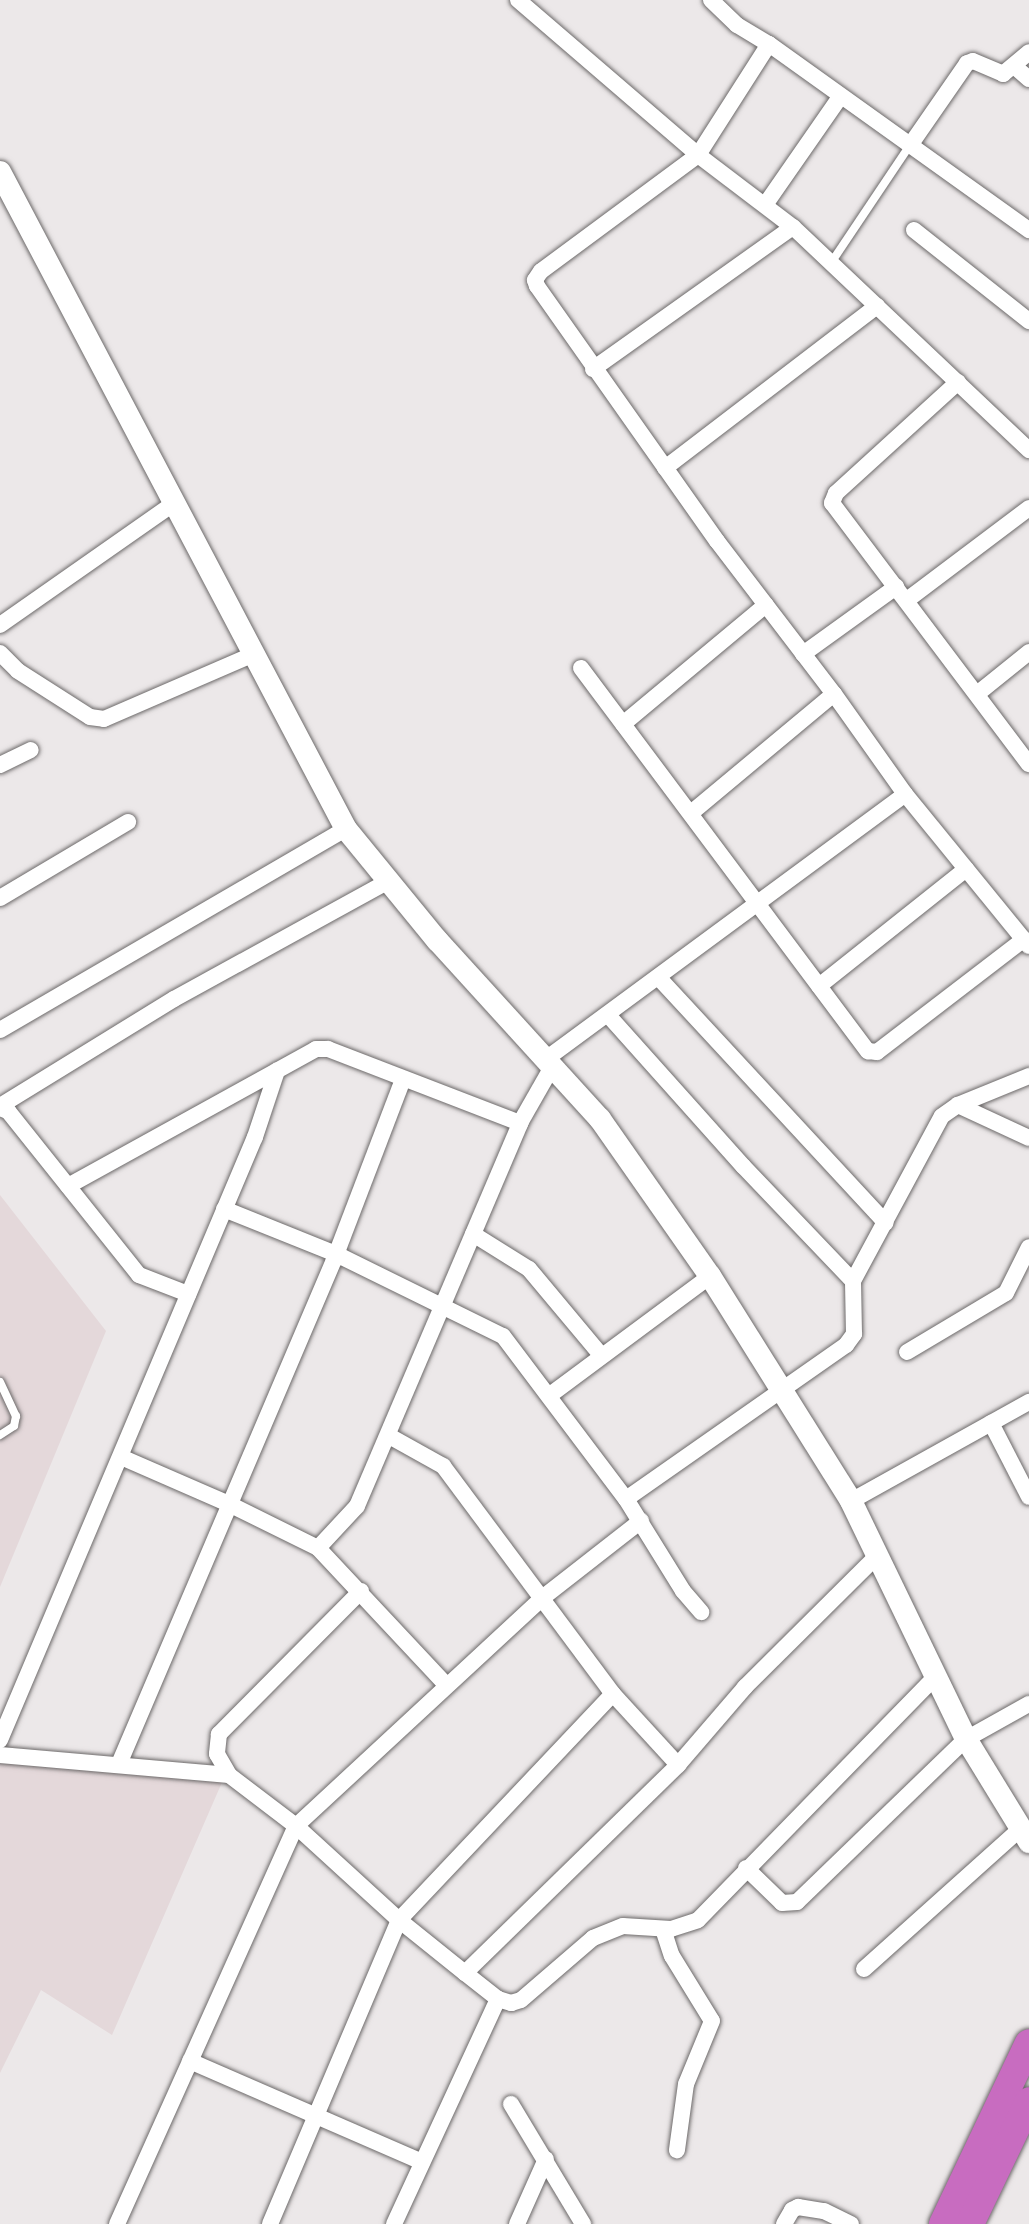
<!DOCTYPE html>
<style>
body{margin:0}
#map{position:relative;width:1029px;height:2224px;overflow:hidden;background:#ece8e9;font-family:Figtree,sans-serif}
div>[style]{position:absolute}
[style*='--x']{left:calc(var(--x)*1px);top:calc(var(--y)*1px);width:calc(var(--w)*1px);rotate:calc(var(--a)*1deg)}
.built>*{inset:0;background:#e4d8da}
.roads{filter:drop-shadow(0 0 2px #6c6969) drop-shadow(0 0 2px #6c6969)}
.lane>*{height:8px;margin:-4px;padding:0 4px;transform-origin:4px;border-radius:4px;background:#fff}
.street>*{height:16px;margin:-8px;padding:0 8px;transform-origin:8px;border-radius:8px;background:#fff}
.secondary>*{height:22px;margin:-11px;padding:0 11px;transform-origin:11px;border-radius:11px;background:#fff}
.highway>*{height:28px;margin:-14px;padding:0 14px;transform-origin:14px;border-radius:14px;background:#c86cc0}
span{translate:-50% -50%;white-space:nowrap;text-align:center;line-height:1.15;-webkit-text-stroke:6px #ece8e9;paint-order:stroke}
</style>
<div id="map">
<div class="built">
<div style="clip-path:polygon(0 1195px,106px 1331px,0 1587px)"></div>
<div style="clip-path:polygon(0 1762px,223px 1780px,112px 2035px,41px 1990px,0 2073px)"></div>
</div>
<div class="roads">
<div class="lane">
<div style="--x:831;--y:263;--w:142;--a:-56.2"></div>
<div style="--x:0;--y:1382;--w:38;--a:65"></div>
<div style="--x:16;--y:1416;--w:10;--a:101"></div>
<div style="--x:14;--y:1426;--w:17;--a:147"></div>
</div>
<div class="street">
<div style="--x:518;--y:0;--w:238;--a:40.7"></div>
<div style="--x:698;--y:155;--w:119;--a:37.2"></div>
<div style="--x:793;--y:227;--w:325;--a:43.4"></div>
<div style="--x:711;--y:0;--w:36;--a:44"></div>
<div style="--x:737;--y:25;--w:37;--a:31"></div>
<div style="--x:769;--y:44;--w:320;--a:35.6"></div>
<div style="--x:769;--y:44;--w:132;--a:122.6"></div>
<div style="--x:698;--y:155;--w:195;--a:143.5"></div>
<div style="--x:541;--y:271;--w:11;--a:124"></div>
<div style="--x:535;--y:280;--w:6;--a:72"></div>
<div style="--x:537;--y:286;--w:312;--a:54.8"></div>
<div style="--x:717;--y:541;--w:193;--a:52.6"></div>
<div style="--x:834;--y:694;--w:123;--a:54.6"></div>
<div style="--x:905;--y:794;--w:196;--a:50.8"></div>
<div style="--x:1014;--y:66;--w:20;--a:41"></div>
<div style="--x:911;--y:144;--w:98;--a:-55.3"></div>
<div style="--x:967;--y:63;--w:6;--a:-18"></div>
<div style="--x:973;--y:61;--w:33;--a:23"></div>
<div style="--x:1003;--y:74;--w:34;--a:-40"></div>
<div style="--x:765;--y:205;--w:131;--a:-55.2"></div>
<div style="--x:914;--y:230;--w:147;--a:38.4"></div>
<div style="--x:593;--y:369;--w:245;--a:-35.4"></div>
<div style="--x:958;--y:382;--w:165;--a:137.7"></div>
<div style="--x:836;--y:493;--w:11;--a:112"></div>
<div style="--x:832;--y:503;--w:327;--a:53"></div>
<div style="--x:665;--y:468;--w:267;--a:-37.4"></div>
<div style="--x:907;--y:600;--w:153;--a:-37"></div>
<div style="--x:0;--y:625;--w:213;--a:-35"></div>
<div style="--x:0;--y:653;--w:25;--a:45"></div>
<div style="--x:18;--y:671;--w:85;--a:32.6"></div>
<div style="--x:90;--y:717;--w:14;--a:8"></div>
<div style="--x:104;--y:719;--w:163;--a:-23.4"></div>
<div style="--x:803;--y:654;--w:115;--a:-35.8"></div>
<div style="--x:581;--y:668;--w:479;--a:53.2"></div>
<div style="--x:868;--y:1051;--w:9;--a:6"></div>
<div style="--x:877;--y:1052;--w:185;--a:-37.5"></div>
<div style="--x:977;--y:694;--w:67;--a:-38.9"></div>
<div style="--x:623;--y:724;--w:186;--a:-39.8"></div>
<div style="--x:0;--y:765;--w:34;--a:-26"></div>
<div style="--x:691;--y:813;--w:186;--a:-39.8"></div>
<div style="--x:0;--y:898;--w:149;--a:-30.7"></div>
<div style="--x:658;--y:977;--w:335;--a:47.2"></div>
<div style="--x:819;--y:986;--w:188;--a:-38.5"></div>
<div style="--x:608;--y:1015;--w:203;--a:48.2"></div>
<div style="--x:743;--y:1166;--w:159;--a:46.3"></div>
<div style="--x:0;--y:1030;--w:400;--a:-30.2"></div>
<div style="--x:546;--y:1059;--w:446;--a:-36.4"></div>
<div style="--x:958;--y:1105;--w:78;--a:24.9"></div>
<div style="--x:0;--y:1106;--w:204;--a:-31.6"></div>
<div style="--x:174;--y:999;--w:245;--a:-28.8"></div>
<div style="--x:0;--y:1108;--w:9;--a:21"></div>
<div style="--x:8;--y:1111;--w:210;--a:51.4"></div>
<div style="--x:139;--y:1275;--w:53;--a:21.2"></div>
<div style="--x:68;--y:1186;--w:283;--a:-28.9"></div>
<div style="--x:316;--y:1049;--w:12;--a:0"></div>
<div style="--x:328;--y:1049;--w:206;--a:21.1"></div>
<div style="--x:224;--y:1209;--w:121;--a:21.9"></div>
<div style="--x:336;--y:1254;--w:186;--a:26.2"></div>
<div style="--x:503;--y:1336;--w:204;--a:53"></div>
<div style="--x:626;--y:1499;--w:108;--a:58.2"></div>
<div style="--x:683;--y:1591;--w:28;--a:49"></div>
<div style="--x:473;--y:1234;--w:66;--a:32"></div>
<div style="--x:529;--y:1269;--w:111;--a:50.1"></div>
<div style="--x:907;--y:1352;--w:115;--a:-30.8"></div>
<div style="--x:1006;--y:1293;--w:51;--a:-63.4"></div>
<div style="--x:550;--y:1395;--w:199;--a:-36.6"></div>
<div style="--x:991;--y:1423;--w:83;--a:62.8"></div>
<div style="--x:389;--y:1436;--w:62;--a:29.1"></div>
<div style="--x:443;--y:1466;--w:284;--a:53.3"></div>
<div style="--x:613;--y:1694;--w:96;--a:47.5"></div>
<div style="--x:121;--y:1457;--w:118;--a:23.5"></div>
<div style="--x:229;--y:1504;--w:99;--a:26.3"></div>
<div style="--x:318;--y:1548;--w:187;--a:46.9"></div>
<div style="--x:626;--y:1499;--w:269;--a:-35"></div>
<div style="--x:846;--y:1345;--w:14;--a:-54"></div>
<div style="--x:854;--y:1334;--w:53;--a:-91.1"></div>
<div style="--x:853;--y:1281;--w:187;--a:-61.7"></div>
<div style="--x:942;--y:1116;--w:19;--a:-35"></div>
<div style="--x:958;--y:1105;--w:77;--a:-22.2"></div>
<div style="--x:851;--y:1501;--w:204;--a:-29.1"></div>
<div style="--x:318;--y:1548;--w:57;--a:-47.1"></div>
<div style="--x:357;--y:1506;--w:416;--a:-66.9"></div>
<div style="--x:520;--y:1123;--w:64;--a:-60.3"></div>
<div style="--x:361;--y:1591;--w:202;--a:134.8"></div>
<div style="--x:219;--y:1734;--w:20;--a:96"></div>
<div style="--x:217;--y:1754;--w:24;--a:60"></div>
<div style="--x:229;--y:1775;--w:84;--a:37.3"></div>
<div style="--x:296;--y:1826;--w:139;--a:42.4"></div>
<div style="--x:399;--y:1920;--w:85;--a:38.8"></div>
<div style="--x:465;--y:1973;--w:42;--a:38.2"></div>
<div style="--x:498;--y:1999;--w:14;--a:17"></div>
<div style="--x:511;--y:2003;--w:10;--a:-17"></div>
<div style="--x:521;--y:2000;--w:95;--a:-40.7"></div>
<div style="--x:593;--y:1938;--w:32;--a:-22"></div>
<div style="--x:623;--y:1926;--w:48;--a:3.6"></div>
<div style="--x:671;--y:1929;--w:28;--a:-18"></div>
<div style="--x:698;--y:1920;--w:339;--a:-45.7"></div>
<div style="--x:0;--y:1740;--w:655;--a:-67.08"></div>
<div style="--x:255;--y:1137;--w:70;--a:-71.6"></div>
<div style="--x:0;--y:1755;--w:230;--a:5"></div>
<div style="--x:119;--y:1764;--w:548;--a:-66.9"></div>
<div style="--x:334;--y:1260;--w:194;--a:-69.1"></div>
<div style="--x:746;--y:1868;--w:50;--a:44.2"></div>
<div style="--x:782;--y:1903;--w:15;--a:-4"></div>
<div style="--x:797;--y:1902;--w:235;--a:-44"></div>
<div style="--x:966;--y:1739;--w:72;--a:-29.1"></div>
<div style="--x:663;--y:1929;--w:28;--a:72"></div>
<div style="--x:672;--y:1956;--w:76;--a:58.4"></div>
<div style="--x:712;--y:2021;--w:68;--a:112.4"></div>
<div style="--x:686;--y:2084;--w:67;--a:97.8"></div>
<div style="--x:864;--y:1969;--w:211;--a:-41.9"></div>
<div style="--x:465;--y:1973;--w:298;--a:-44.3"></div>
<div style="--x:678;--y:1765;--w:103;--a:-49.3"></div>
<div style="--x:745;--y:1687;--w:185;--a:-44.8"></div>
<div style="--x:190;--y:2061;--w:253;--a:23.5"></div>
<div style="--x:511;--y:2104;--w:140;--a:59"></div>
<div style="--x:117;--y:2224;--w:436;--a:-65.8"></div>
<div style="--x:296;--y:1826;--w:334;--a:-42.8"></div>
<div style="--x:541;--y:1599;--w:127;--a:-38"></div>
<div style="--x:270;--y:2224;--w:330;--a:-67"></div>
<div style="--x:399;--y:1920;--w:311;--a:-46.6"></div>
<div style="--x:394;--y:2224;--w:248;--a:-65.2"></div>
<div style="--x:517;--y:2224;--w:71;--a:-66"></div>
<div style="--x:784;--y:2224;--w:16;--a:-60"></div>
<div style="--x:792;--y:2210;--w:7;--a:-27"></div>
<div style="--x:798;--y:2207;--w:26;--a:9"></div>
<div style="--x:824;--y:2211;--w:30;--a:26"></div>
</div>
<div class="secondary">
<div style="--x:0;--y:172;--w:743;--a:62.23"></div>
<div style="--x:346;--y:829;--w:144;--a:50.7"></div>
<div style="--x:437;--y:940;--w:242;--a:47.7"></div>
<div style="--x:600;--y:1119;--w:192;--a:55"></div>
<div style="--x:710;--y:1276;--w:266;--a:57.9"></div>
<div style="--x:851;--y:1501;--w:264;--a:64.2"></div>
<div style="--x:966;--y:1739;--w:121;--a:58.5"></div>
</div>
<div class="highway">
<div style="--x:943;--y:2224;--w:200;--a:-64.6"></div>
<div style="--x:970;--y:2224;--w:136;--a:-64.4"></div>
</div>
</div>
</div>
